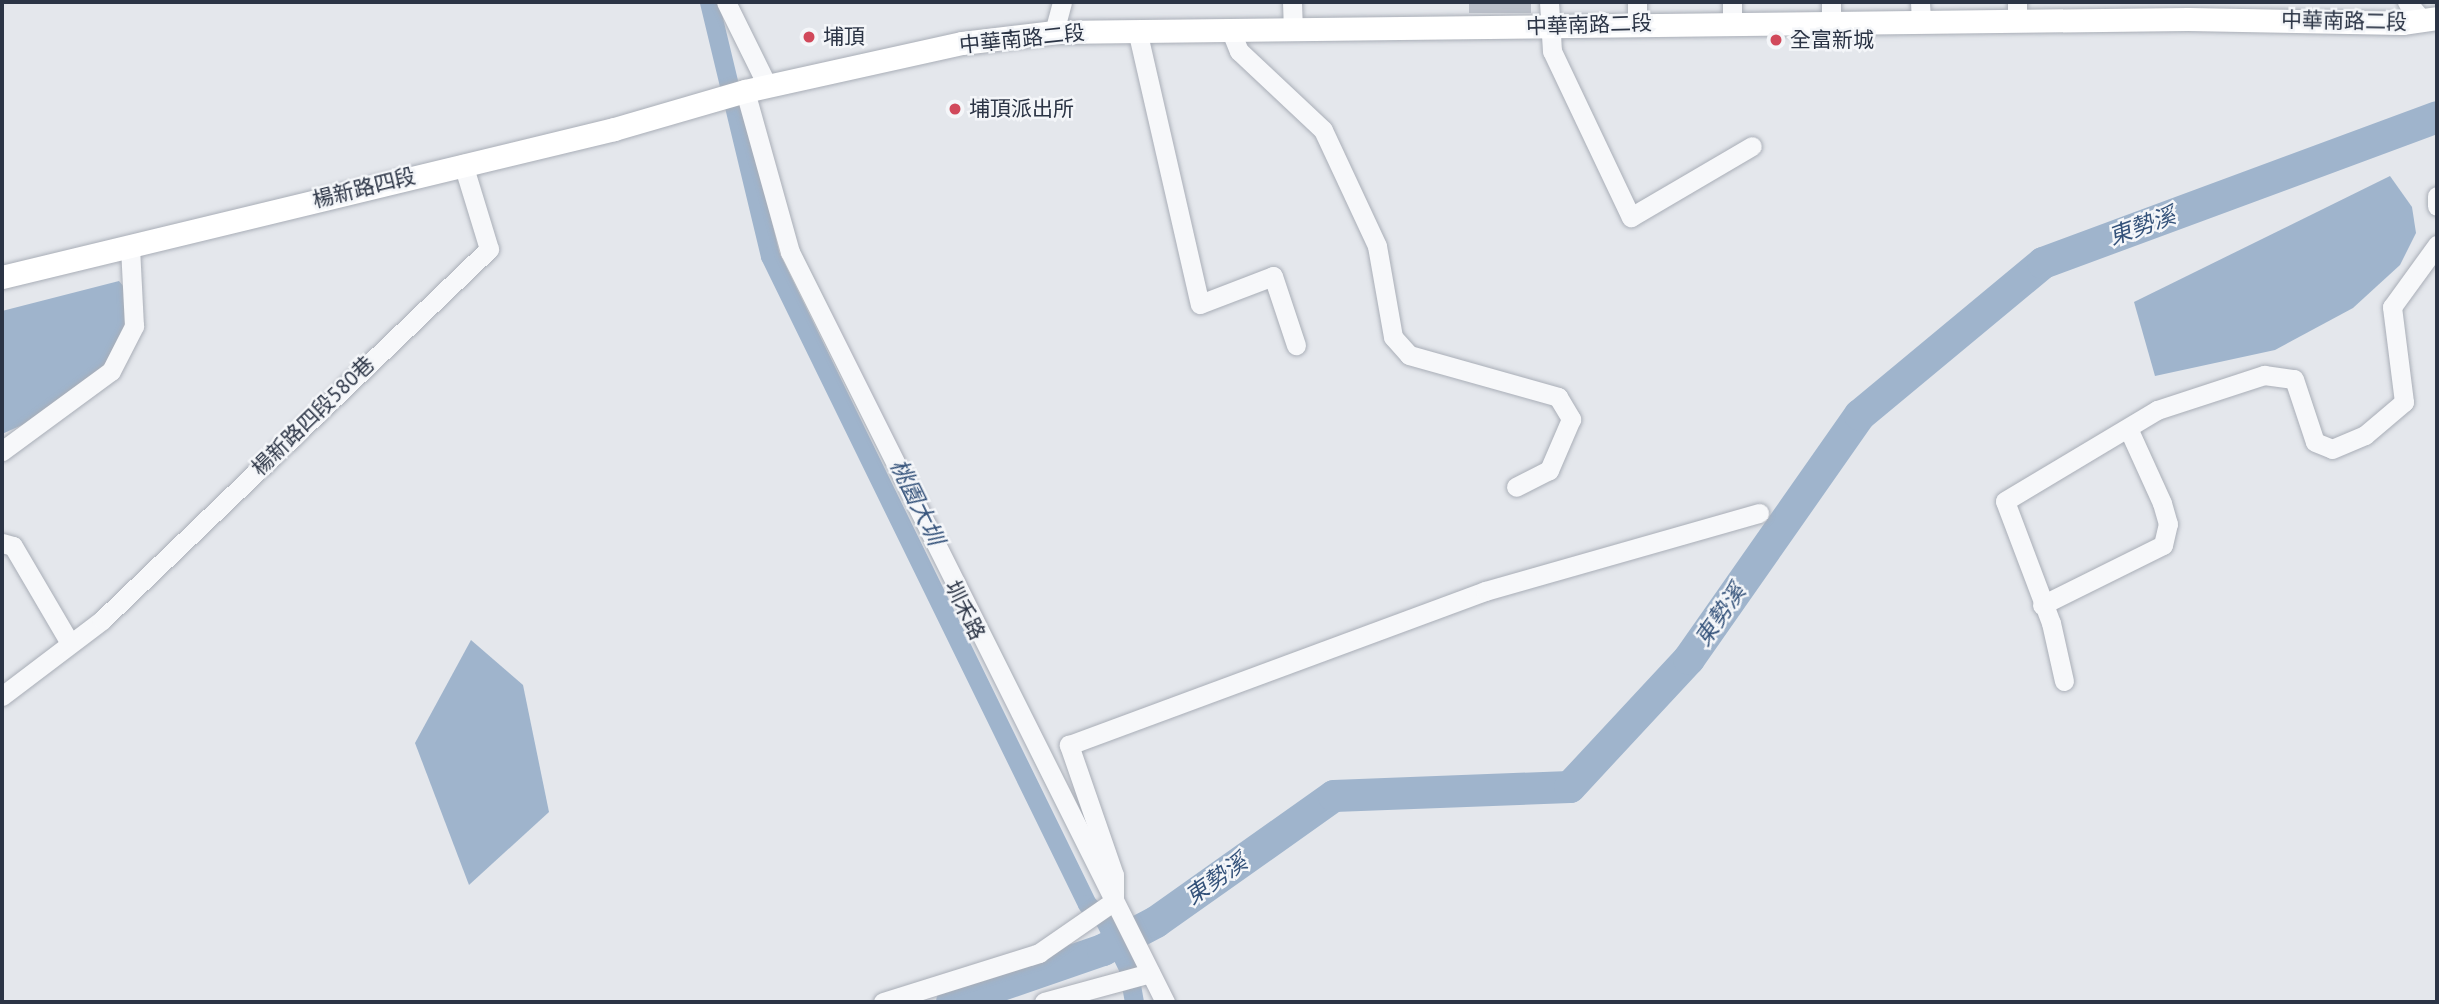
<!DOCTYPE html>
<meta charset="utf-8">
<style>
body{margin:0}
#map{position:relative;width:2439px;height:1004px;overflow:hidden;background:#e4e7ec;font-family:"PT Sans","Noto Sans TC",sans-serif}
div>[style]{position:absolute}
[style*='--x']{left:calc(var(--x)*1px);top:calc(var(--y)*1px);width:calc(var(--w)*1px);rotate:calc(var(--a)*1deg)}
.water>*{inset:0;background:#9fb4cc}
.canal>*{height:19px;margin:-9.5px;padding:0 9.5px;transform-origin:9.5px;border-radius:9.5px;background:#9fb4cc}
.river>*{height:32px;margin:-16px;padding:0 16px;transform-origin:16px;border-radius:16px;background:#9fb4cc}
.building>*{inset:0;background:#bbc0ca;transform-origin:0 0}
.roads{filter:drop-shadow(0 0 2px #a9aeb7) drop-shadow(0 0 2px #a9aeb7)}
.minor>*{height:19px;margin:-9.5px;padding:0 9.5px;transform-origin:9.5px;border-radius:9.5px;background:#f7f8fa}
.major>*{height:23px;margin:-11.5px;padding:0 11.5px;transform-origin:11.5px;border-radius:11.5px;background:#fff}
.dots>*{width:19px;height:19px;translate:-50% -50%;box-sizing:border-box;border:4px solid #f4f6f9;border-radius:50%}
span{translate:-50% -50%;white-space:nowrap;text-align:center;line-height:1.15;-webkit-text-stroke:5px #f4f6f9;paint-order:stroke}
.street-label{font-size:21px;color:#2b3445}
.poi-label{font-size:21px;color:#2b3445}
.left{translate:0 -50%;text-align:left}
.water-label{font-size:23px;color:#34527a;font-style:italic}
.frame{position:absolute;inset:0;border:4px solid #2b3445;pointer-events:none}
</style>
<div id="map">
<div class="water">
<div style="clip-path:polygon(2390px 176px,2412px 207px,2416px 233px,2400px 265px,2353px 308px,2275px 350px,2155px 376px,2134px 302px)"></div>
<div style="clip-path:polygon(119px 281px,135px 300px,125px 354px,40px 417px,2px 434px,2px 311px)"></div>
<div style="clip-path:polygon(471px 640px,523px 685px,549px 812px,469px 885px,415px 743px)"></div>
</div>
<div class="canal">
<div style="--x:709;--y:2;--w:261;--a:76.5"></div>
<div style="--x:770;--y:256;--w:721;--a:63.93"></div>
<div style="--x:1087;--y:904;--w:25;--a:43"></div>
<div style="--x:1105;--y:921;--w:52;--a:63.9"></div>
<div style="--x:1128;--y:968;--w:35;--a:80"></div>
</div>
<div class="river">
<div style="--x:952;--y:1002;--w:160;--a:-19"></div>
<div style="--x:1103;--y:950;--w:60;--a:-27.8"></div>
<div style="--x:1156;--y:922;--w:218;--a:-35.3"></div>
<div style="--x:1334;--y:796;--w:236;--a:-2.2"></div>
<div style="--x:1570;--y:787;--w:175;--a:-47.1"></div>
<div style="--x:1689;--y:659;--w:298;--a:-55"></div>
<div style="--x:1860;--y:415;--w:238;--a:-39.7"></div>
<div style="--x:2043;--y:263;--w:420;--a:-20.3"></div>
</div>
<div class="building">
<div style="left:1469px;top:2px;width:62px;height:11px"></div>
</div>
<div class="roads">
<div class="minor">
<div style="--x:726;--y:2;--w:95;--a:63.7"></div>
<div style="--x:1292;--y:2;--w:27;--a:88"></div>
<div style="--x:1549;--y:2;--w:49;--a:86.5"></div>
<div style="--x:1552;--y:51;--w:184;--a:64.6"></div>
<div style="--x:1631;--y:217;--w:140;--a:-30.4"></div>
<div style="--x:1637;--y:2;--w:20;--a:90"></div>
<div style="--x:1732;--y:2;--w:22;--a:90"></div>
<div style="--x:1831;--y:2;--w:22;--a:90"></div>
<div style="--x:1920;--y:2;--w:20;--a:87"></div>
<div style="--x:2017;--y:2;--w:19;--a:90"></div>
<div style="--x:2407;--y:2;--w:25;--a:50"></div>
<div style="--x:1230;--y:29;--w:24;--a:68"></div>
<div style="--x:1239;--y:51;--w:115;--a:43.2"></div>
<div style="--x:1323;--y:130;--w:128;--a:65"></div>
<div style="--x:1377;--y:246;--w:92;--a:80"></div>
<div style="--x:1393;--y:337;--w:24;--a:48"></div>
<div style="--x:1409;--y:355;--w:155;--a:15.7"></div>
<div style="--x:1558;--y:397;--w:26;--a:59"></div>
<div style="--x:1571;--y:419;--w:56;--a:113.3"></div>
<div style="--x:1549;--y:470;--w:37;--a:153"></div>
<div style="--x:1137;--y:30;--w:281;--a:77.1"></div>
<div style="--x:1200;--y:304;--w:78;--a:-21"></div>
<div style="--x:1273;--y:276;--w:73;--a:71.6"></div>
<div style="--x:1054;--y:32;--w:31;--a:-75"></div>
<div style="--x:745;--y:91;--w:167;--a:74.4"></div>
<div style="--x:790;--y:252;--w:839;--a:63.43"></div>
<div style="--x:2437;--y:196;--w:10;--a:90"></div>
<div style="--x:2;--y:451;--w:135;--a:-36.3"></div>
<div style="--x:111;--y:371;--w:51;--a:-62.9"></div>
<div style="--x:134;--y:326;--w:80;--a:-92.9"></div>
<div style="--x:2;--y:543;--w:11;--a:15"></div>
<div style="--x:13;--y:546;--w:113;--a:59.6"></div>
<div style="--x:2042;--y:605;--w:135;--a:-26.4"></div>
<div style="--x:2163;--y:545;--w:22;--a:-77"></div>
<div style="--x:2168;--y:524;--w:22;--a:-106"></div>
<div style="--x:2162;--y:503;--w:82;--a:-114.4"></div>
<div style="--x:2064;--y:681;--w:59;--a:-102.6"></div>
<div style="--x:2051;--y:623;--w:130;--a:-110.7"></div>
<div style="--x:2005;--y:501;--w:177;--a:-30.9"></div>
<div style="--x:2157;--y:410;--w:113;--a:-18.1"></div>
<div style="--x:2264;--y:375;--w:30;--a:8"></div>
<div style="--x:2294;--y:379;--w:66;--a:71.6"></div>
<div style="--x:2315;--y:442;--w:18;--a:22"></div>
<div style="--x:2332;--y:449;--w:36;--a:-23"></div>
<div style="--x:2365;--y:435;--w:51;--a:-40.2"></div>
<div style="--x:2404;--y:402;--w:96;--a:-97.2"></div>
<div style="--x:2392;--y:307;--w:77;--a:-54"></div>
<div style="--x:2;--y:696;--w:126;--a:-37.2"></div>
<div style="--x:102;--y:620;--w:536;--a:-43.79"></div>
<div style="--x:489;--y:249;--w:89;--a:-107"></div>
<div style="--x:883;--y:1002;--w:164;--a:-17.4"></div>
<div style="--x:1039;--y:953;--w:91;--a:-34.7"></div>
<div style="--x:1114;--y:901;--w:26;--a:-90"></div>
<div style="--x:1114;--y:875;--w:138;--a:-109.1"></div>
<div style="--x:1069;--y:745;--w:444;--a:-20.3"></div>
<div style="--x:1485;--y:591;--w:285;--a:-15.9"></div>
<div style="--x:1044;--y:1002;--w:110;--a:-15.3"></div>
</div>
<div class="major">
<div style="--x:2;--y:277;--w:630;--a:-13.59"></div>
<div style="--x:614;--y:129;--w:136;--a:-16.2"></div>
<div style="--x:745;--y:91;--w:222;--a:-12.5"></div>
<div style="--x:962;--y:43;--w:93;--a:-6.8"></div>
<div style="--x:1054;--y:32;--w:1134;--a:-0.66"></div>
<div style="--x:2188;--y:19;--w:214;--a:1.1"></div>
<div style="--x:2402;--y:23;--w:35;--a:-8"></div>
</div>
</div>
<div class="dots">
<div style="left:809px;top:37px;background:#d1495b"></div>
<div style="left:1776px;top:40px;background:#d1495b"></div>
<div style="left:955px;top:109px;background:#d1495b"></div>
</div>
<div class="street-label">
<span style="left:2344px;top:21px;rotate:1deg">中華南路二段</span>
<span style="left:1589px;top:25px;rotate:-2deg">中華南路二段</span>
<span style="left:1022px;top:39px;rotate:-6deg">中華南路二段</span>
<span style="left:364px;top:188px;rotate:-14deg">楊新路四段</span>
<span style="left:313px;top:416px;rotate:-44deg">楊新路四段580巷</span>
<span style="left:965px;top:610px;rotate:64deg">圳禾路</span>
</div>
<div class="poi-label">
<span class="left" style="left:823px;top:37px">埔頂</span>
<span class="left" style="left:1790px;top:40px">全富新城</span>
<span class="left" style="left:969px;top:109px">埔頂派出所</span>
</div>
<div class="water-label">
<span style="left:2142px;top:226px;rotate:-20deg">東勢溪</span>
<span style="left:917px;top:502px;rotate:64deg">桃園大圳</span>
<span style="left:1720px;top:615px;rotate:-55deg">東勢溪</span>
<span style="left:1216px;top:879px;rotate:-35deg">東勢溪</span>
</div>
<div class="frame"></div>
</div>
